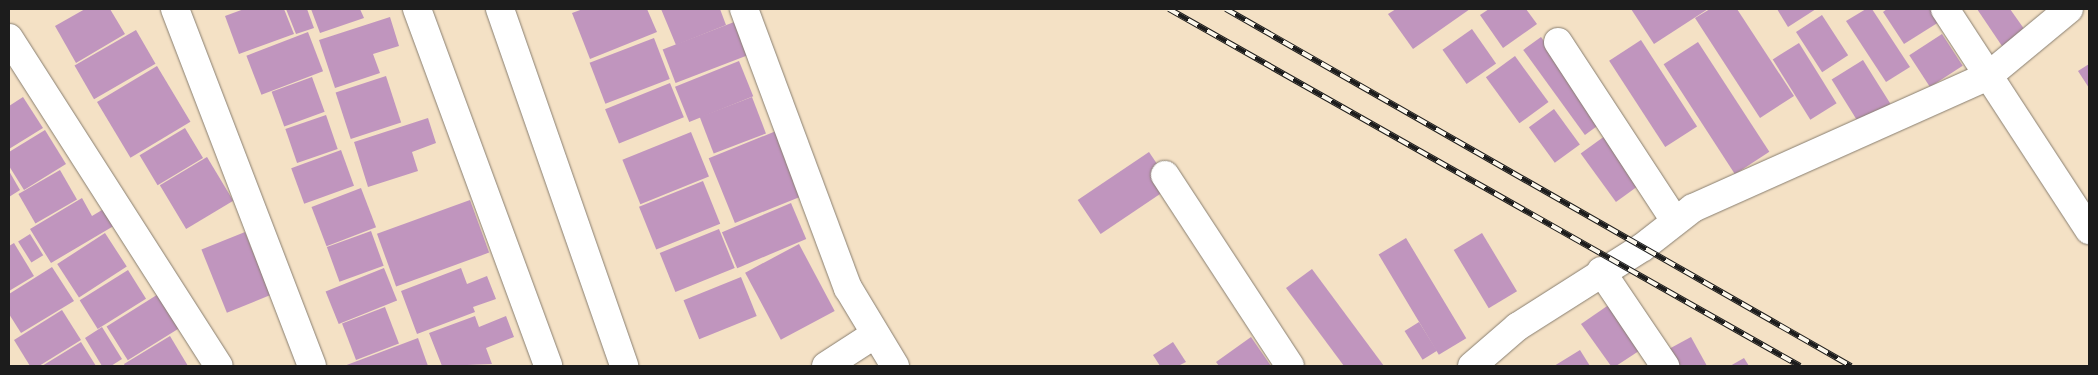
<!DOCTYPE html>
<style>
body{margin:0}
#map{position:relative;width:2098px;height:375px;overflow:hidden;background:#f4e1c5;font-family:"Gochi Hand",sans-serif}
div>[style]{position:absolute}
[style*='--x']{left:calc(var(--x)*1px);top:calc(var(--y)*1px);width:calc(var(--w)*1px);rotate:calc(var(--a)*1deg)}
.building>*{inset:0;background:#c095be;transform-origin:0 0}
.roads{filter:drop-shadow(0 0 1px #887e70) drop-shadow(0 0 1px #887e70)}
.street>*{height:28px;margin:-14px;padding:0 14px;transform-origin:14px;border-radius:14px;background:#fff}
.rail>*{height:5.5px;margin-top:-2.75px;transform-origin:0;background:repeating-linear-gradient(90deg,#fbf7ec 0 11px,#1c1c1c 0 22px);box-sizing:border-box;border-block:1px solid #1c1c1c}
span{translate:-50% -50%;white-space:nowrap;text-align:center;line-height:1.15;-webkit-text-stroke:5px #fbf7ec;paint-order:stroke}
.frame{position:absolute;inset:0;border:10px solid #1c1c1c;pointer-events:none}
</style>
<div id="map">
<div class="building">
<div style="clip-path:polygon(85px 9px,110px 9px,125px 34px,76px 63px,55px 26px)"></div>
<div style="clip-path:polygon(244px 9px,284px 9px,294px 34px,239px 54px,225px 16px)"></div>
<div style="clip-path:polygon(286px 9px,307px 9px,314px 28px,296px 34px)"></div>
<div style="clip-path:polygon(311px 9px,360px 9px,364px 18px,320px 33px)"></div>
<div style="clip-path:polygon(583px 9px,647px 9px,657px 32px,590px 59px,572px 13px)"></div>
<div style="clip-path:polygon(661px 9px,720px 9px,726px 25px,676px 45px)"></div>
<div style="clip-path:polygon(1396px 9px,1470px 9px,1413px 49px,1388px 14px)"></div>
<div style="clip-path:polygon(1489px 9px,1526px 9px,1537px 24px,1503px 48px,1480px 15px)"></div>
<div style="clip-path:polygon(1631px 9px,1708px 9px,1654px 44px)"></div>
<div style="clip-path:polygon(1710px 9px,1737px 9px,1794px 96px,1760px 118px,1695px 18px)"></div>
<div style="clip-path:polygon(1777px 9px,1816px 9px,1788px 27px)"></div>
<div style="clip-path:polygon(1866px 9px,1872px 9px,1910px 67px,1886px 82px,1846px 21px)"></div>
<div style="clip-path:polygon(1887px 9px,1930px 9px,1939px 22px,1904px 44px,1883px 12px)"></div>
<div style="clip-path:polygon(1977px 9px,2010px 9px,2027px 33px,2004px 49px)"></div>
<div style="left:1822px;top:15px;width:48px;height:31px;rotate:57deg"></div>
<div style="clip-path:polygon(390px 17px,399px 46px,373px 54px,380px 73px,335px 88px,319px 40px)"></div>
<div style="left:742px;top:19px;width:36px;height:85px;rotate:69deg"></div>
<div style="left:1472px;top:29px;width:42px;height:36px;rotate:55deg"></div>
<div style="left:136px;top:30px;width:39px;height:71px;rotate:60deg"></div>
<div style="left:308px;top:32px;width:42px;height:66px;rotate:69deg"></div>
<div style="left:1942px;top:34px;width:38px;height:39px;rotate:57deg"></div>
<div style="left:1541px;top:37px;width:105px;height:22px;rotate:54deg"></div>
<div style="left:654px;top:38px;width:44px;height:69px;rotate:69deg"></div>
<div style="left:1641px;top:40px;width:103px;height:38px;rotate:57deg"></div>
<div style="left:1698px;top:42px;width:131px;height:41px;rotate:57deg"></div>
<div style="left:1799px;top:43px;width:71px;height:31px;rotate:58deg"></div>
<div style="left:1515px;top:56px;width:57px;height:36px;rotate:54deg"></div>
<div style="left:1863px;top:60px;width:52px;height:37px;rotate:58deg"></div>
<div style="left:739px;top:61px;width:38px;height:69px;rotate:68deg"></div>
<div style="clip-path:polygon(2089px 64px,2089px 88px,2078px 71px)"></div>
<div style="left:157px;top:66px;width:65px;height:70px;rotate:59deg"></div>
<div style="left:386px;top:76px;width:49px;height:53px;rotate:72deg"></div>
<div style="left:312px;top:77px;width:37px;height:43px;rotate:70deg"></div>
<div style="left:670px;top:83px;width:37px;height:70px;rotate:68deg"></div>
<div style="clip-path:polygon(23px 97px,43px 128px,9px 149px,9px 106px)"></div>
<div style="left:752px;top:97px;width:39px;height:56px;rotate:69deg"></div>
<div style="left:1554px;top:109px;width:44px;height:31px;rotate:54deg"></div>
<div style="left:326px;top:115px;width:36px;height:43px;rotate:71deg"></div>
<div style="clip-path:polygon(428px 118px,436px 143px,412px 152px,418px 171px,368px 187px,354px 142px)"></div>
<div style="left:185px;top:128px;width:35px;height:53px;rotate:59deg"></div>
<div style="left:781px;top:129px;width:70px;height:78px;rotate:68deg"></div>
<div style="clip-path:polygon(45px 130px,66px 164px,24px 190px,9px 166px,9px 152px)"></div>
<div style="left:691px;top:132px;width:48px;height:74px;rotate:68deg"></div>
<div style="left:1609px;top:133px;width:60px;height:35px;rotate:54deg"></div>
<div style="left:341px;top:150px;width:38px;height:53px;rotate:70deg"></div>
<div style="left:1149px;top:152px;width:41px;height:86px;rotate:56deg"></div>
<div style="left:207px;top:157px;width:51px;height:55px;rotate:59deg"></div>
<div style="left:60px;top:170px;width:34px;height:48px;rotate:60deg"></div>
<div style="clip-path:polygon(9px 171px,20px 190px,9px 197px)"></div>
<div style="left:703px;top:181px;width:46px;height:69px;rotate:68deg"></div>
<div style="left:361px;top:188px;width:42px;height:53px;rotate:69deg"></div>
<div style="clip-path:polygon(82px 198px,92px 216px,107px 207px,117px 224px,51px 263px,30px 229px)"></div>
<div style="left:470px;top:200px;width:56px;height:99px;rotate:70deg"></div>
<div style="left:791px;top:203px;width:39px;height:75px;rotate:67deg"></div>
<div style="left:719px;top:229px;width:42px;height:64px;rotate:68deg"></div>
<div style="left:371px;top:231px;width:37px;height:47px;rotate:70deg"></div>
<div style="left:245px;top:232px;width:68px;height:47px;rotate:68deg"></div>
<div style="left:105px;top:233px;width:40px;height:57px;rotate:57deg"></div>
<div style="left:1482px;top:233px;width:68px;height:33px;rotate:59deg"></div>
<div style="left:30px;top:234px;width:25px;height:14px;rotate:58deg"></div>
<div style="left:1406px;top:238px;width:117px;height:32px;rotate:59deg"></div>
<div style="clip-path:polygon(14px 243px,34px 276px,9px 291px,9px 246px)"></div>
<div style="left:799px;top:244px;width:76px;height:61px;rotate:62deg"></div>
<div style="clip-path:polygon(52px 267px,74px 301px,21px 333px,9px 314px,9px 294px)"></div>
<div style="left:384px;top:268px;width:35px;height:63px;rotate:68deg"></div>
<div style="clip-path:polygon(461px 268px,467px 284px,487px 276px,496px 299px,473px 307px,475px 312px,417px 334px,401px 291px)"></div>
<div style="clip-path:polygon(1312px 269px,1384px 366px,1344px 366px,1286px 288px)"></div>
<div style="left:128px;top:270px;width:34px;height:57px;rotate:58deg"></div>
<div style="left:741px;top:277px;width:42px;height:62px;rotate:68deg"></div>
<div style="left:160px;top:293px;width:40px;height:63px;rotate:58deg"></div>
<div style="clip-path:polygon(1613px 302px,1645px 347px,1616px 366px,1611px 366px,1581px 324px)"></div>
<div style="left:385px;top:307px;width:39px;height:46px;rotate:69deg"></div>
<div style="clip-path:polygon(62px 310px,81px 340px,39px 366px,30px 366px,14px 340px)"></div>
<div style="clip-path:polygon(475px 316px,479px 327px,506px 316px,514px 337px,486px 348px,492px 364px,442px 366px,429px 333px)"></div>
<div style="left:1419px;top:322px;width:34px;height:17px;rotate:58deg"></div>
<div style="clip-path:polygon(102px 327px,122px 359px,111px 366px,102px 366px,85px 338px)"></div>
<div style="clip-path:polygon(170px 336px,188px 366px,125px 366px,124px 364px)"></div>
<div style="clip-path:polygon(1251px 337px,1271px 366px,1219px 366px,1216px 362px)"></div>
<div style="clip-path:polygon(1691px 337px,1707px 366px,1676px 366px,1667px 350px)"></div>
<div style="clip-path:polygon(418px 338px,428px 366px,344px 366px)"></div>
<div style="clip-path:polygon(81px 342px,96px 366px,42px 366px)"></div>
<div style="clip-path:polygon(1173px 342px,1186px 362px,1178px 366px,1160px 366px,1153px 355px)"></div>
<div style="clip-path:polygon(1580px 350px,1590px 366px,1554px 366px)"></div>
<div style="clip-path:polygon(1744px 358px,1749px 366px,1730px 366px)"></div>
</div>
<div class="roads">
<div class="street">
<div style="--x:175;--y:9;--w:382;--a:69"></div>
<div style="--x:417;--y:9;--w:380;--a:69.8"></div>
<div style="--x:500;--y:9;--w:378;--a:70.8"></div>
<div style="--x:744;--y:9;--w:298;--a:69.6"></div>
<div style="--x:848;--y:288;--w:91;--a:58.9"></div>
<div style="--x:1945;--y:9;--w:264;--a:56.9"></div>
<div style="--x:9;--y:38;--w:389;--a:57.4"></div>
<div style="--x:1558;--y:42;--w:214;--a:56.8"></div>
<div style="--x:1165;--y:175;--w:228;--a:56.8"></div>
<div style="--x:1601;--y:271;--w:115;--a:56"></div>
<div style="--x:826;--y:366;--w:57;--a:-32.9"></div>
<div style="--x:1472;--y:366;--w:60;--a:-40.9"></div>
<div style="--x:1517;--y:327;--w:149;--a:-32.4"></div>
<div style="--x:1643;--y:247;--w:63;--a:-38"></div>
<div style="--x:1693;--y:208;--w:323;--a:-24.1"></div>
<div style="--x:1988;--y:76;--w:105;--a:-39.6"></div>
</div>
</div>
<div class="rail">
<div style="--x:1169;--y:9;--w:725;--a:29.5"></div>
<div style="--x:1226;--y:9;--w:720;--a:29.74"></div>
</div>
<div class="frame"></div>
</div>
